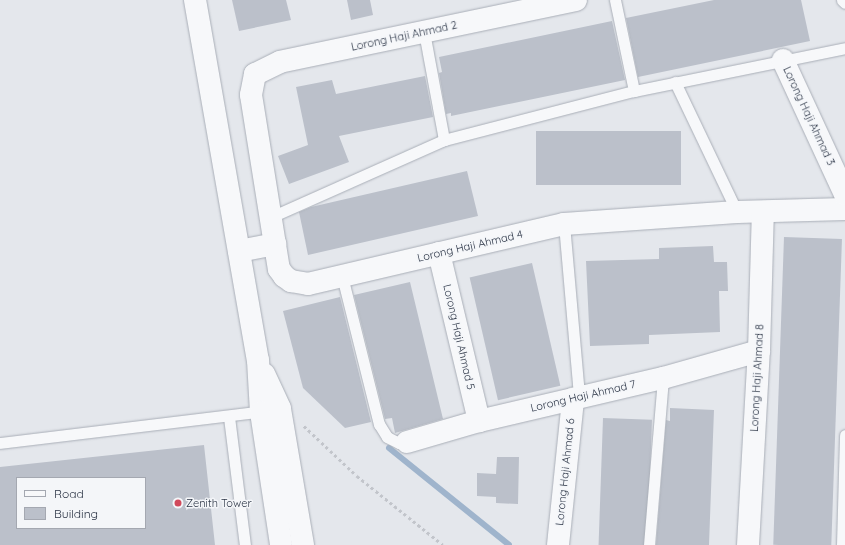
<!DOCTYPE html>
<style>
body{margin:0}
#map{position:relative;width:845px;height:545px;overflow:hidden;background:#e4e7ec;font-family:Quicksand,sans-serif}
div>[style]{position:absolute}
[style*='--x']{left:calc(var(--x)*1px);top:calc(var(--y)*1px);width:calc(var(--w)*1px);rotate:calc(var(--a)*1deg)}
.stream>*{height:6px;margin:-3px;padding:0 3px;transform-origin:3px;border-radius:3px;background:#9fb4cc}
.building>*{inset:0;background:#bbc0ca;transform-origin:0 0}
.path>*{height:2.5px;margin-top:-1.25px;transform-origin:0;background:repeating-linear-gradient(90deg,#c2c5cb 0 3px,transparent 0 6px)}
.roads{filter:drop-shadow(0 0 1px #a9aeb7) drop-shadow(0 0 1px #a9aeb7)}
.service>*{height:11px;margin:-5.5px;padding:0 5.5px;transform-origin:5.5px;border-radius:5.5px;background:#f7f8fa}
.minor>*{height:22px;margin:-11px;padding:0 11px;transform-origin:11px;border-radius:11px;background:#f7f8fa}
.dots>*{width:11px;height:11px;translate:-50% -50%;box-sizing:border-box;border:2px solid #f4f6f9;border-radius:50%}
span{translate:-50% -50%;white-space:nowrap;text-align:center;line-height:1.15;-webkit-text-stroke:3px #f4f6f9;paint-order:stroke}
.street-label{font-size:11px;color:#2b3445}
.poi-label{font-size:11px;color:#2b3445}
.left{translate:0 -50%;text-align:left}
.legend{position:absolute;left:16px;top:477px;width:130px;height:52px;box-sizing:border-box;background:#f4f6f9;border:1px solid #a4a8b1;margin:0;padding:5px 7px;list-style:none;font-size:12px;color:#2b3445}
.legend li{display:flex;align-items:center;gap:8px;height:20px}
.legend b{width:20px;border:1px solid #a4a8b1}
</style>
<div id="map">
<div class="stream">
<div style="--x:389;--y:448;--w:154;--a:38.9"></div>
</div>
<div class="building">
<div style="clip-path:polygon(232px 0,286px 0,291px 20px,239px 31px)"></div>
<div style="clip-path:polygon(347px 0,370px 0,373px 15px,351px 20px)"></div>
<div style="clip-path:polygon(714px 0,801px 0,810px 41px,638px 77px,626px 18px)"></div>
<div style="clip-path:polygon(612px 21px,625px 80px,451px 116px,451px 113px,446px 114px,439px 73px,442px 72px,439px 57px)"></div>
<div style="clip-path:polygon(425px 76px,433px 117px,339px 136px,349px 162px,289px 184px,278px 156px,308px 145px,296px 87px,332px 80px,336px 94px)"></div>
<div style="left:536px;top:131px;width:145px;height:54px"></div>
<div style="clip-path:polygon(467px 171px,478px 216px,308px 255px,299px 212px,311px 207px)"></div>
<div style="left:784px;top:237px;width:58px;height:308px;rotate:2deg"></div>
<div style="clip-path:polygon(713px 246px,714px 262px,727px 262px,728px 291px,719px 291px,720px 332px,649px 335px,649px 344px,590px 346px,586px 261px,659px 259px,659px 248px)"></div>
<div style="left:532px;top:263px;width:126px;height:64px;rotate:77deg"></div>
<div style="clip-path:polygon(410px 282px,443px 419px,395px 433px,392px 418px,385px 419px,354px 295px)"></div>
<div style="clip-path:polygon(340px 297px,371px 422px,345px 428px,303px 388px,283px 311px)"></div>
<div style="clip-path:polygon(670px 408px,714px 410px,709px 545px,656px 545px,666px 420px,670px 421px)"></div>
<div style="left:603px;top:418px;width:49px;height:127px;rotate:2deg"></div>
<div style="clip-path:polygon(evenodd,204px 445px,215px 545px,0 545px,0 467px,204px 445px,17px 478px,145px 478px,145px 528px,17px 528px,17px 478px)"></div>
<div style="clip-path:polygon(497px 457px,519px 457px,518px 504px,496px 503px,496px 497px,477px 496px,477px 473px,496px 474px)"></div>
</div>
<div class="path">
<div style="--x:304;--y:426;--w:73;--a:43.3"></div>
<div style="--x:357;--y:476;--w:110;--a:38.7"></div>
</div>
<div class="roads">
<div class="service">
<div style="--x:615;--y:0;--w:93;--a:78.2"></div>
<div style="--x:842;--y:0;--w:4;--a:45"></div>
<div style="--x:424;--y:32;--w:110;--a:79.5"></div>
<div style="--x:675;--y:82;--w:144;--a:64.5"></div>
<div style="--x:271;--y:217;--w:189;--a:-24"></div>
<div style="--x:444;--y:140;--w:196;--a:-14.5"></div>
<div style="--x:634;--y:91;--w:215;--a:-11.5"></div>
<div style="--x:564;--y:224;--w:174;--a:85"></div>
<div style="--x:342;--y:276;--w:153;--a:76"></div>
<div style="--x:379;--y:424;--w:15;--a:58"></div>
<div style="--x:387;--y:437;--w:13;--a:27"></div>
<div style="--x:399;--y:443;--w:8;--a:-7"></div>
<div style="--x:229;--y:417;--w:129;--a:82.9"></div>
<div style="--x:0;--y:443;--w:265;--a:-6.9"></div>
<div style="--x:649;--y:545;--w:168;--a:-85.2"></div>
<div style="--x:842;--y:545;--w:110;--a:-88.4"></div>
</div>
<div class="minor">
<div style="--x:195;--y:0;--w:365;--a:80.1"></div>
<div style="--x:258;--y:360;--w:52;--a:86.7"></div>
<div style="--x:261;--y:412;--w:134;--a:81.4"></div>
<div style="--x:576;--y:0;--w:302;--a:168.2"></div>
<div style="--x:280;--y:62;--w:28;--a:154"></div>
<div style="--x:255;--y:74;--w:21;--a:101"></div>
<div style="--x:251;--y:95;--w:176;--a:80.9"></div>
<div style="--x:279;--y:269;--w:9;--a:54"></div>
<div style="--x:284;--y:276;--w:9;--a:36"></div>
<div style="--x:291;--y:281;--w:17;--a:10"></div>
<div style="--x:308;--y:284;--w:263;--a:-13.2"></div>
<div style="--x:564;--y:224;--w:173;--a:-4"></div>
<div style="--x:737;--y:212;--w:108;--a:-1.6"></div>
<div style="--x:783;--y:60;--w:148;--a:65.2"></div>
<div style="--x:239;--y:251;--w:37;--a:-11"></div>
<div style="--x:439;--y:253;--w:173;--a:76.6"></div>
<div style="--x:264;--y:374;--w:38;--a:65"></div>
<div style="--x:280;--y:409;--w:138;--a:80.4"></div>
<div style="--x:407;--y:442;--w:75;--a:-16.3"></div>
<div style="--x:479;--y:421;--w:189;--a:-13.2"></div>
<div style="--x:663;--y:378;--w:100;--a:-15.7"></div>
<div style="--x:558;--y:545;--w:147;--a:-84.1"></div>
<div style="--x:748;--y:545;--w:194;--a:-86.8"></div>
<div style="--x:759;--y:351;--w:139;--a:-88.4"></div>
</div>
</div>
<div class="dots">
<div style="left:178px;top:503px;background:#d1495b"></div>
</div>
<div class="street-label">
<span style="left:404px;top:36px;rotate:-12deg">Lorong Haji Ahmad 2</span>
<span style="left:809px;top:116px;rotate:65deg">Lorong Haji Ahmad 3</span>
<span style="left:470px;top:246px;rotate:-13deg">Lorong Haji Ahmad 4</span>
<span style="left:459px;top:337px;rotate:77deg">Lorong Haji Ahmad 5</span>
<span style="left:757px;top:378px;rotate:-87deg">Lorong Haji Ahmad 8</span>
<span style="left:583px;top:396px;rotate:-13deg">Lorong Haji Ahmad 7</span>
<span style="left:565px;top:472px;rotate:-84deg">Lorong Haji Ahmad 6</span>
</div>
<div class="poi-label">
<span class="left" style="left:186px;top:503px">Zenith Tower</span>
</div>
<ul class="legend">
<li><b style="height:5px;background:#f7f8fa"></b>Road</li>
<li><b style="height:11px;background:#bbc0ca"></b>Building</li>
</ul>
</div>
